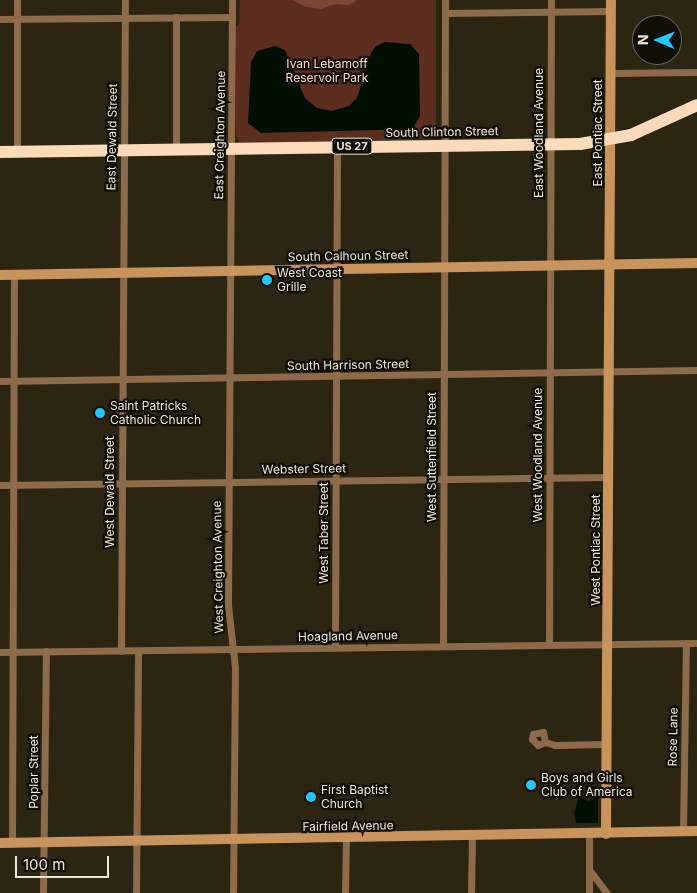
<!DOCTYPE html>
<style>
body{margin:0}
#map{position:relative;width:697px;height:893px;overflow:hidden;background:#2b2512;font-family:Inter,sans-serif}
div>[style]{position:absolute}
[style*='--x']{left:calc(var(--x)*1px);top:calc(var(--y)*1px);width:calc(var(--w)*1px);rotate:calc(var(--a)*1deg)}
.green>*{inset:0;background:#5b2e20}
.forest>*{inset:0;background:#7e4634}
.water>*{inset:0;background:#000f01}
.street>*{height:7px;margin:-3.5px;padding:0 3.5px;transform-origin:3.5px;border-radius:3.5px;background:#8d6b4a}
.secondary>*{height:10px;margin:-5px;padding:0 5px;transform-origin:5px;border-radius:5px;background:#c9935c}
.highway>*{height:12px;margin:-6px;padding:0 6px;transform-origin:6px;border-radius:6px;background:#fcdaba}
.dots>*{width:14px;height:14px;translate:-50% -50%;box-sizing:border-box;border:2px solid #110e06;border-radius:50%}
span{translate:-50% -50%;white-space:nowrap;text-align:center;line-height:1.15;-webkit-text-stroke:4.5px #110e06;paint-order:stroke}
.shield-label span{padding:1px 4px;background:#110e06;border:1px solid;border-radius:4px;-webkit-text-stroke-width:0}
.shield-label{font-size:11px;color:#ebe7da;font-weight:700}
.park-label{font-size:12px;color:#fcd7cb}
.street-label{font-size:12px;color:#ebe7da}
.poi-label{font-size:12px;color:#ebe7da}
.left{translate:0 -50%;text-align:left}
.north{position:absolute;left:632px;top:15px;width:50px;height:50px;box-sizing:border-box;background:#110e06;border:1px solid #68655b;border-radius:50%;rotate:271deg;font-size:14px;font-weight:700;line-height:20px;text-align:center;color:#ebe7da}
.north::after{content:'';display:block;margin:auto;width:18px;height:22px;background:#20c9fd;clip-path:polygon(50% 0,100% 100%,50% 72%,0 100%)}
.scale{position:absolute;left:15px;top:856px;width:94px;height:22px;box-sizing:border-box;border:2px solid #ebe7da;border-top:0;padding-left:6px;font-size:15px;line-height:18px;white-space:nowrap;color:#ebe7da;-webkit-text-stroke:4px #110e06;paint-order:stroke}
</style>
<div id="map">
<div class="green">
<div style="clip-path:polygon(240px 0,436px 0,436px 139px,239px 143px,236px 135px,236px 26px,239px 26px)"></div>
</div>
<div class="forest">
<div style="clip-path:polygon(292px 0,357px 0,349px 5px,335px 4px,321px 9px,306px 7px)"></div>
</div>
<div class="water">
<div style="clip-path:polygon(385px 42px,410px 44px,419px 54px,420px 116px,412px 129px,261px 133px,248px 123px,251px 62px,257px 51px,275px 46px,285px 50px,305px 98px,317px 108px,332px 111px,349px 106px,357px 98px,371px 53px,376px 46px)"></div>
<div style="clip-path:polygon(598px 791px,598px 823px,576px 823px,574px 813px,579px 798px,590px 801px)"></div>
</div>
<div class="street">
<div style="--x:232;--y:0;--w:605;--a:90.38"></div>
<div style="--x:228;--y:605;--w:62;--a:83.6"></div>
<div style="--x:235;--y:667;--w:226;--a:90.5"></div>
<div style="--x:445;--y:13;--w:166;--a:-0.7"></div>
<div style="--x:0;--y:19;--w:232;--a:-0.5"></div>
<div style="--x:611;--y:73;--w:86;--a:-0.7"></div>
<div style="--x:176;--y:148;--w:131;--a:-90"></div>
<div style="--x:17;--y:152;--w:152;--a:-90"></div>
<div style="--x:0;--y:381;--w:697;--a:-0.9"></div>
<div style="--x:0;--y:485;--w:609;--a:-0.75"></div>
<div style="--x:549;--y:644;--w:644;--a:-89.82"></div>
<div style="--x:443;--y:646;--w:646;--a:-89.82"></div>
<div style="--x:335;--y:647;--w:500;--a:-89.77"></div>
<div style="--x:121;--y:651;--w:651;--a:-89.65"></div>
<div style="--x:0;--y:652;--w:697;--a:-0.74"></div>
<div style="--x:545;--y:742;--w:10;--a:-101"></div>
<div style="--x:543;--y:732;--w:10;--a:169"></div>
<div style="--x:533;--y:734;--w:5;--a:101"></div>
<div style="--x:532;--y:739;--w:8;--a:45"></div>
<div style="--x:538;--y:745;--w:8;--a:-23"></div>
<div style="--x:545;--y:742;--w:10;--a:17"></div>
<div style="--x:555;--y:745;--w:52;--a:-1.1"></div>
<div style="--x:683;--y:831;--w:188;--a:-89.1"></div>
<div style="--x:12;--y:842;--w:567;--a:-89.8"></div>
<div style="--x:591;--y:872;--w:26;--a:53"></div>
<div style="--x:43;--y:893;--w:242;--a:-89.3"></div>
<div style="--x:136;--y:893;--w:241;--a:-89.5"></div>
<div style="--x:345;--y:893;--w:55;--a:-89"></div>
<div style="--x:471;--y:893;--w:56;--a:-89"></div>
<div style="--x:589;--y:893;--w:58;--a:-90"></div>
</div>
<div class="secondary">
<div style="--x:0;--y:275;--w:697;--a:-0.99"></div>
<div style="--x:606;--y:834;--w:834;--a:-89.66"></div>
<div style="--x:0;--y:843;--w:697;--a:-0.99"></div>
</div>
<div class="highway">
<div style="--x:0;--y:152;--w:580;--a:-0.79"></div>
<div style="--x:580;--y:144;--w:52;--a:-10"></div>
<div style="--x:631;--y:135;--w:72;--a:-24.4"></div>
</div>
<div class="dots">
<div style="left:267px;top:280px;background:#20c9fd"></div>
<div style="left:100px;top:413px;background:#20c9fd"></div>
<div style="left:531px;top:785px;background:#20c9fd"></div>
<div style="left:311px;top:797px;background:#20c9fd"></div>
</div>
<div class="shield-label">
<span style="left:352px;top:146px">US 27</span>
</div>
<div class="park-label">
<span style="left:327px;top:71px">Ivan Lebamoff<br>Reservoir Park</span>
</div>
<div class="street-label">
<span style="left:442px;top:132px;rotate:-1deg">South Clinton Street</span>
<span style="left:539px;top:133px;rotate:-90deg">East Woodland Avenue</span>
<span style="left:598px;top:133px;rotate:-90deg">East Pontiac Street</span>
<span style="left:220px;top:135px;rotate:-89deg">East Creighton Avenue</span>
<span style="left:112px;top:137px;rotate:-89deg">East Dewald Street</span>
<span style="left:348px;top:256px;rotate:-1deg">South Calhoun Street</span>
<span style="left:348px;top:365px;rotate:-1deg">South Harrison Street</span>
<span style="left:538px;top:455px;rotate:-90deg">West Woodland Avenue</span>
<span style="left:432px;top:457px;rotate:-90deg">West Suttenfield Street</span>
<span style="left:304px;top:469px;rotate:-1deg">Webster Street</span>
<span style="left:110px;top:492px;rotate:-90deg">West Dewald Street</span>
<span style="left:324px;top:533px;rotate:-90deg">West Taber Street</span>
<span style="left:596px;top:550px;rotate:-90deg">West Pontiac Street</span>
<span style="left:218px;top:567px;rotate:-91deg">West Creighton Avenue</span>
<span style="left:348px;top:636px;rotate:-1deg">Hoagland Avenue</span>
<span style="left:673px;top:737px;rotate:-89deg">Rose Lane</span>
<span style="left:34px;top:772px;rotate:-90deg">Poplar Street</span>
<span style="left:348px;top:826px;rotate:-1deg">Fairfield Avenue</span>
</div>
<div class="poi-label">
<span class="left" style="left:277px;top:280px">West Coast<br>Grille</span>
<span class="left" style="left:110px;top:413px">Saint Patricks<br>Catholic Church</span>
<span class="left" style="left:541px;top:785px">Boys and Girls<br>Club of America</span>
<span class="left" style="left:321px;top:797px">First Baptist<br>Church</span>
</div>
<div class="north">N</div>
<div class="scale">100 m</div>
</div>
